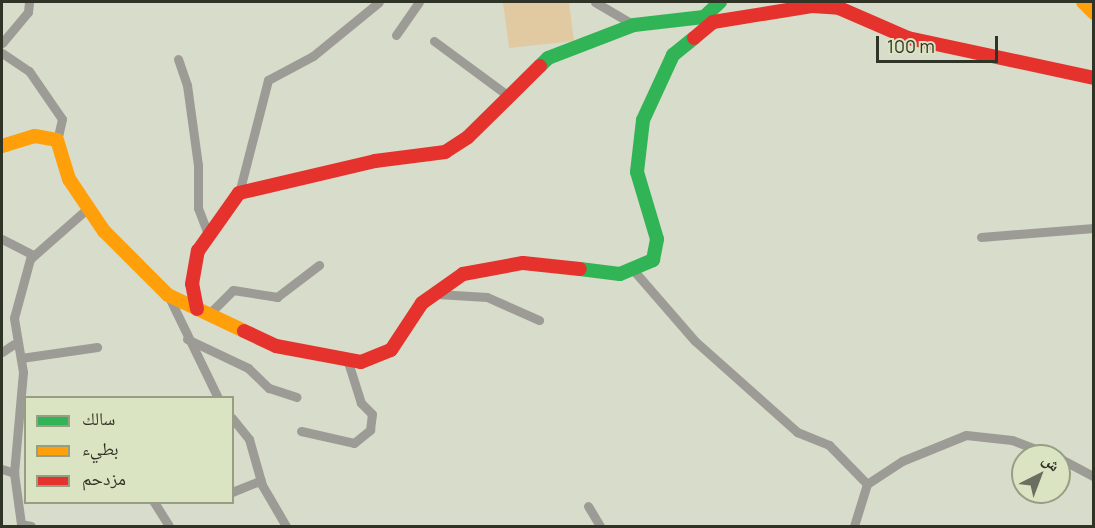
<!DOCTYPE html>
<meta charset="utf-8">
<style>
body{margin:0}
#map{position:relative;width:1095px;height:528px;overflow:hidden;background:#d8dcca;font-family:Manrope,"Noto Naskh Arabic",sans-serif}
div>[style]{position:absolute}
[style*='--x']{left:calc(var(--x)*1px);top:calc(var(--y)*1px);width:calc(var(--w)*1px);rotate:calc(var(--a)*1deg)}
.green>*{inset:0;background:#e1caa1}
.street>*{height:9px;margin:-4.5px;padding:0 4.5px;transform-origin:4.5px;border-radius:4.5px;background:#9c9b95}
.fast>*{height:14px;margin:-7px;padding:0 7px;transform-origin:7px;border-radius:7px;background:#30b455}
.slow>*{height:14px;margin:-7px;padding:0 7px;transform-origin:7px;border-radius:7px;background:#ff9f0a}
.jam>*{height:14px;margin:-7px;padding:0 7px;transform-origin:7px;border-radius:7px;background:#e5322d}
span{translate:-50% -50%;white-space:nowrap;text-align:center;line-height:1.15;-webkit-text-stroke:4.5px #dbe4c2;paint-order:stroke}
.frame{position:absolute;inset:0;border:3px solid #303427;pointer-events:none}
.legend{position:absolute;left:24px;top:396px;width:210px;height:108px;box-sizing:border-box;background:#dbe4c2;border:2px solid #979e84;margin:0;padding:8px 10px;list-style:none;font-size:18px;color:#303427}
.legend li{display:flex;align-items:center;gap:12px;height:30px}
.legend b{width:30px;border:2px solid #979e84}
.north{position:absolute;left:1011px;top:444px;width:60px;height:60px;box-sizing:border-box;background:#dbe4c2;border:2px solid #979e84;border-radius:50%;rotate:42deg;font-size:16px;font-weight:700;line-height:24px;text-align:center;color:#303427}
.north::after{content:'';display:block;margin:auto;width:21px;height:27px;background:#6b6f60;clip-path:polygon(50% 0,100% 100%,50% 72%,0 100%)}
.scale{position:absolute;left:876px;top:36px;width:122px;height:27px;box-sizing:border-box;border:3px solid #303427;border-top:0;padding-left:8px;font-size:18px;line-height:21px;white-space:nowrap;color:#303427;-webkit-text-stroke:4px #dbe4c2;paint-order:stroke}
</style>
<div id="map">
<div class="green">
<div style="clip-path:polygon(503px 2px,569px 2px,574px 41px,509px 48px)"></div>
</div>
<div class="street">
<div style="--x:595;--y:2;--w:45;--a:30.5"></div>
<div style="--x:396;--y:35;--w:40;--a:-55.1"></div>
<div style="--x:434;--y:41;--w:89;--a:36.4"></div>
<div style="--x:2;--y:43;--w:40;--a:-50"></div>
<div style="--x:28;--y:12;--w:10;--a:-84"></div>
<div style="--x:2;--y:53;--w:32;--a:34"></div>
<div style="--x:29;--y:71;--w:58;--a:55.5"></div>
<div style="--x:62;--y:119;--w:22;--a:103"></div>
<div style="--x:178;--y:59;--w:28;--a:71"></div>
<div style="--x:187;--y:85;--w:81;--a:82.2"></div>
<div style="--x:198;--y:165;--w:43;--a:90"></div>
<div style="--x:198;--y:208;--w:28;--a:69"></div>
<div style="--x:239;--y:193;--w:117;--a:-75.6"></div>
<div style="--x:268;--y:80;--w:51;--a:-28.1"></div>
<div style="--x:313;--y:56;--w:85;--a:-39.3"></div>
<div style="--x:981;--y:237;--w:113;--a:-4.6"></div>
<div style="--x:2;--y:239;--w:35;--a:27"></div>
<div style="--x:635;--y:272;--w:91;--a:49"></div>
<div style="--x:695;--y:341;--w:137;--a:41.7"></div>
<div style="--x:797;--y:432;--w:35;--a:22"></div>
<div style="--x:829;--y:445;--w:54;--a:45.7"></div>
<div style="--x:867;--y:484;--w:42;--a:-33.3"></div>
<div style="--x:902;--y:461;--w:69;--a:-22.1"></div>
<div style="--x:966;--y:435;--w:46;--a:6.2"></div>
<div style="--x:1012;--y:440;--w:45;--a:20.9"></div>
<div style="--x:437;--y:294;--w:50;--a:3.4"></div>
<div style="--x:487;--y:297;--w:57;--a:23.9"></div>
<div style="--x:168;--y:295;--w:114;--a:64.1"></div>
<div style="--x:208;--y:315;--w:35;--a:-45"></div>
<div style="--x:233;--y:290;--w:45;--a:9"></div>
<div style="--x:277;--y:297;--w:53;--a:-37.3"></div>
<div style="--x:187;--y:339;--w:68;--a:25.4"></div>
<div style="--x:248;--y:368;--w:29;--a:44"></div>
<div style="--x:269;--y:388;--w:29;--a:18"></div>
<div style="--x:2;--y:352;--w:14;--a:-34"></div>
<div style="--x:21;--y:358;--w:77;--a:-8.2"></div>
<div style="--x:232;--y:418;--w:27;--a:51"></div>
<div style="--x:249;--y:439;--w:48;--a:74.2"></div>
<div style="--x:262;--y:485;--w:48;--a:59.7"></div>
<div style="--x:301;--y:431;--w:54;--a:12.8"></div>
<div style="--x:354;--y:443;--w:21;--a:-39"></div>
<div style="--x:370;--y:430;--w:16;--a:-83"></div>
<div style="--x:372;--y:414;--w:16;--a:-135"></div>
<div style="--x:361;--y:403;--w:43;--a:-107.6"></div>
<div style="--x:1059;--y:458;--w:40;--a:28"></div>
<div style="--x:2;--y:469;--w:13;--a:18"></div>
<div style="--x:232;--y:492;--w:31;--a:-22"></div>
<div style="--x:154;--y:502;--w:28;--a:58"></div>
<div style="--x:588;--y:506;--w:23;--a:59"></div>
<div style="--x:31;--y:526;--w:10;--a:-169"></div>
<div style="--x:21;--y:524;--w:51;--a:-97.8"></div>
<div style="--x:14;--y:473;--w:101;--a:-84.9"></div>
<div style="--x:23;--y:372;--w:55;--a:-99.5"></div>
<div style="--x:14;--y:318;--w:61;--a:-74.8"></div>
<div style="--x:30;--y:259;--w:77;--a:-41.3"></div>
<div style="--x:854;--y:526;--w:44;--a:-72.8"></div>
</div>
<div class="fast">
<div style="--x:540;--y:66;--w:11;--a:-45"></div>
<div style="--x:548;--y:58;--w:92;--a:-21"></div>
<div style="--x:634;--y:25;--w:70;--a:-6.5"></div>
<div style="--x:704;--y:17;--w:22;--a:-43"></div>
<div style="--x:580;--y:269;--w:40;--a:7.1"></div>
<div style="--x:620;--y:274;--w:36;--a:-23"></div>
<div style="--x:653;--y:260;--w:21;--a:-79"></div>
<div style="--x:657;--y:239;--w:70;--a:-106.6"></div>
<div style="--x:637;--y:172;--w:52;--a:-83.4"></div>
<div style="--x:643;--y:120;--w:72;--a:-65.2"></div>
<div style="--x:673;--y:55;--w:27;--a:-39"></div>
</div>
<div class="slow">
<div style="--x:1083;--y:2;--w:16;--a:45"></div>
<div style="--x:2;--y:146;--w:34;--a:-17"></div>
<div style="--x:35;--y:136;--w:22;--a:10"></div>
<div style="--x:57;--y:140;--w:41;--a:72.9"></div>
<div style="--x:69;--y:179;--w:63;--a:56.1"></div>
<div style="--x:104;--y:231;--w:91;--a:45"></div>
<div style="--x:168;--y:295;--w:84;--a:25.3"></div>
</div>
<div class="jam">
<div style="--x:694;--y:38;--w:25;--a:-40"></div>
<div style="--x:713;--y:22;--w:100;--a:-9.2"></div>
<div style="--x:812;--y:6;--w:27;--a:4"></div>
<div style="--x:839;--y:8;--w:75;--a:23.5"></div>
<div style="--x:908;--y:38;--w:190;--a:12.1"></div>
<div style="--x:197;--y:309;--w:25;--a:-101"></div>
<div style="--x:192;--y:284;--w:34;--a:-80"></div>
<div style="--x:198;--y:251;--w:71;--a:-54.7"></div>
<div style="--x:239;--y:193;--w:140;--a:-13.2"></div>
<div style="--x:375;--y:161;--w:71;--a:-7.3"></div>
<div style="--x:445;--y:152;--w:27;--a:-33"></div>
<div style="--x:468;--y:137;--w:101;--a:-44.6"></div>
<div style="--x:244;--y:331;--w:35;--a:25"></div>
<div style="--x:276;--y:346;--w:86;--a:10.7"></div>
<div style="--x:361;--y:362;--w:32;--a:-22"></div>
<div style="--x:391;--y:350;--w:56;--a:-56.6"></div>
<div style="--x:422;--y:303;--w:50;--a:-35.3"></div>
<div style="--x:463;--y:274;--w:61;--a:-10.4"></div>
<div style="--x:523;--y:263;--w:57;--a:6"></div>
</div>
<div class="frame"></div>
<ul class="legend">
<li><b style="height:8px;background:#30b455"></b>سالك</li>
<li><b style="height:8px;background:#ff9f0a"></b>بطيء</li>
<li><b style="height:8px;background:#e5322d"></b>مزدحم</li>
</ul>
<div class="north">ش</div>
<div class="scale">100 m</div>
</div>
